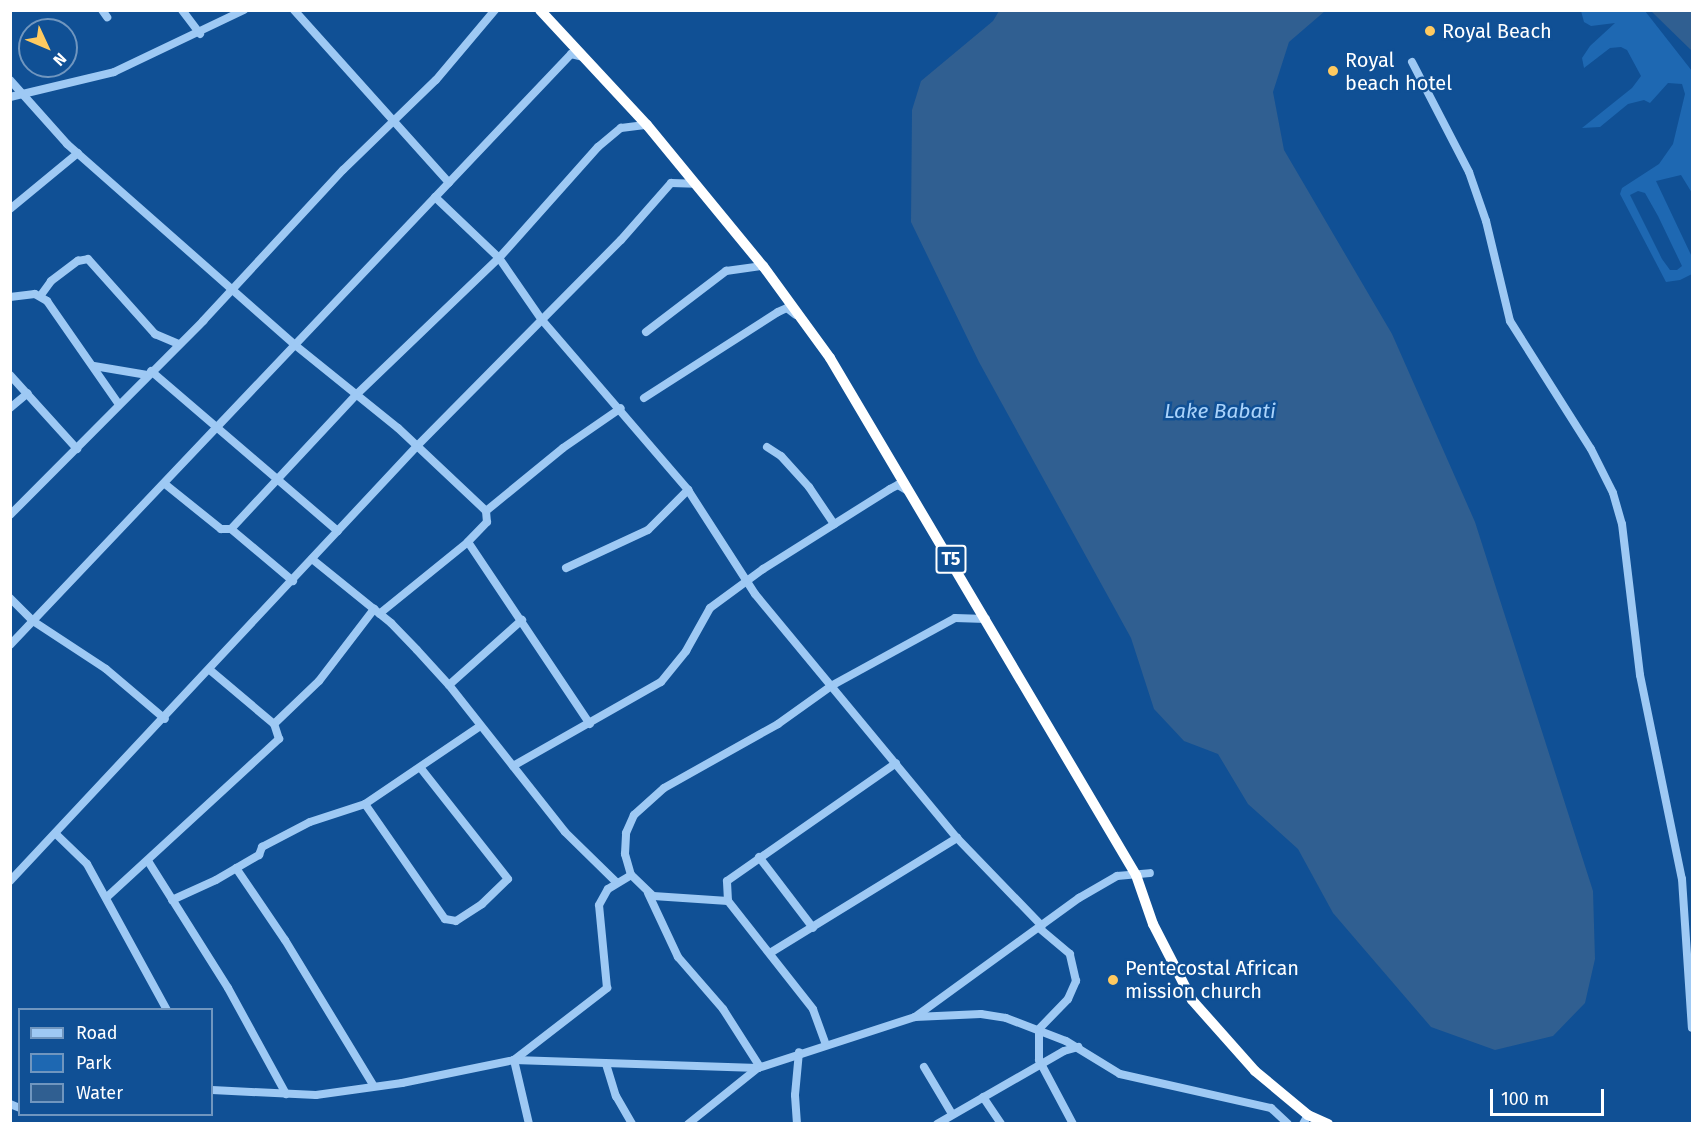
<!DOCTYPE html>
<style>
body{margin:0}
#map{position:relative;width:1703px;height:1134px;overflow:hidden;background:#105095;font-family:"Fira Sans",sans-serif}
div>[style]{position:absolute}
[style*='--x']{left:calc(var(--x)*1px);top:calc(var(--y)*1px);width:calc(var(--w)*1px);rotate:calc(var(--a)*1deg)}
.green>*{inset:0;background:#1e68b2}
.water>*{inset:0;background:#305f91}
.minor>*{height:8px;margin:-4px;padding:0 4px;transform-origin:4px;border-radius:4px;background:#9ec9f4}
.highway>*{height:10px;margin:-5px;padding:0 5px;transform-origin:5px;border-radius:5px;background:#fff}
.dots>*{width:16px;height:16px;translate:-50% -50%;box-sizing:border-box;border:3px solid #105095;border-radius:50%}
span{translate:-50% -50%;white-space:nowrap;text-align:center;line-height:1.15;-webkit-text-stroke:5px #105095;paint-order:stroke}
.shield-label span{padding:2px 4px;background:#105095;border:2px solid;border-radius:4px;-webkit-text-stroke-width:0}
.shield-label{font-size:18px;color:#fff;font-weight:700}
.poi-label{font-size:20px;color:#fff}
.left{translate:0 -50%;text-align:left}
.water-label{font-size:21px;color:#aad3fb;font-style:italic}
.frame{position:absolute;inset:0;border:12px solid #fff;pointer-events:none}
.legend{position:absolute;left:18px;top:1008px;width:195px;height:108px;box-sizing:border-box;background:#105095;border:2px solid #7096bf;margin:0;padding:8px 10px;list-style:none;font-size:18px;color:#fff}
.legend li{display:flex;align-items:center;gap:12px;height:30px}
.legend b{width:30px;border:2px solid #7096bf}
.north{position:absolute;left:18px;top:18px;width:60px;height:60px;box-sizing:border-box;background:#105095;border:2px solid #7096bf;border-radius:50%;rotate:134deg;font-size:16px;font-weight:700;line-height:24px;text-align:center;color:#fff}
.north::after{content:'';display:block;margin:auto;width:21px;height:27px;background:#ffca60;clip-path:polygon(50% 0,100% 100%,50% 72%,0 100%)}
.scale{position:absolute;left:1490px;top:1089px;width:114px;height:27px;box-sizing:border-box;border:3px solid #fff;border-top:0;padding-left:8px;font-size:18px;line-height:21px;white-space:nowrap;color:#fff;-webkit-text-stroke:4px #105095;paint-order:stroke}
</style>
<div id="map">
<div class="green">
<div style="clip-path:polygon(evenodd,1581px 11px,1645px 11px,1692px 71px,1692px 193px,1681px 175px,1656px 181px,1692px 257px,1692px 274px,1680px 280px,1666px 282px,1620px 194px,1622px 188px,1659px 164px,1673px 144px,1685px 94px,1682px 84px,1668px 83px,1650px 103px,1644px 100px,1628px 104px,1600px 127px,1582px 128px,1632px 88px,1641px 76px,1627px 50px,1621px 47px,1610px 48px,1584px 68px,1582px 58px,1590px 46px,1615px 23px,1591px 26px,1584px 22px,1581px 11px,1638px 191px,1645px 193px,1658px 216px,1682px 266px,1677px 270px,1670px 270px,1662px 259px,1630px 195px,1638px 191px)"></div>
</div>
<div class="water">
<div style="clip-path:polygon(999px 11px,1325px 11px,1289px 42px,1273px 92px,1284px 150px,1392px 334px,1475px 522px,1593px 891px,1595px 959px,1585px 1003px,1553px 1036px,1495px 1050px,1431px 1027px,1333px 913px,1298px 849px,1248px 804px,1218px 754px,1184px 741px,1154px 709px,1131px 638px,979px 362px,911px 222px,912px 110px,921px 81px,993px 21px)"></div>
<div style="clip-path:polygon(1651px 11px,1692px 11px,1692px 51px)"></div>
</div>
<div class="minor">
<div style="--x:102;--y:10;--w:9;--a:54"></div>
<div style="--x:182;--y:10;--w:30;--a:53"></div>
<div style="--x:294;--y:10;--w:232;--a:48.1"></div>
<div style="--x:1412;--y:62;--w:124;--a:62.6"></div>
<div style="--x:1469;--y:172;--w:52;--a:70.9"></div>
<div style="--x:1486;--y:221;--w:103;--a:76.5"></div>
<div style="--x:1510;--y:321;--w:151;--a:57.7"></div>
<div style="--x:1591;--y:449;--w:49;--a:63.4"></div>
<div style="--x:1613;--y:493;--w:32;--a:74"></div>
<div style="--x:1622;--y:524;--w:152;--a:83.2"></div>
<div style="--x:1640;--y:675;--w:208;--a:78.4"></div>
<div style="--x:1682;--y:879;--w:149;--a:86.2"></div>
<div style="--x:10;--y:80;--w:86;--a:48.3"></div>
<div style="--x:67;--y:144;--w:304;--a:41.4"></div>
<div style="--x:295;--y:345;--w:132;--a:38.9"></div>
<div style="--x:398;--y:428;--w:121;--a:43.3"></div>
<div style="--x:486;--y:511;--w:11;--a:85"></div>
<div style="--x:487;--y:522;--w:28;--a:134"></div>
<div style="--x:468;--y:542;--w:114;--a:141"></div>
<div style="--x:10;--y:97;--w:107;--a:-13.5"></div>
<div style="--x:114;--y:72;--w:144;--a:-25.5"></div>
<div style="--x:435;--y:197;--w:88;--a:43.6"></div>
<div style="--x:499;--y:258;--w:75;--a:55.3"></div>
<div style="--x:542;--y:320;--w:224;--a:49.3"></div>
<div style="--x:688;--y:490;--w:124;--a:57.2"></div>
<div style="--x:755;--y:594;--w:317;--a:50.4"></div>
<div style="--x:957;--y:838;--w:122;--a:46"></div>
<div style="--x:10;--y:209;--w:88;--a:-39.5"></div>
<div style="--x:41;--y:295;--w:17;--a:-54"></div>
<div style="--x:51;--y:281;--w:34;--a:-37"></div>
<div style="--x:78;--y:261;--w:10;--a:-11"></div>
<div style="--x:88;--y:259;--w:101;--a:48.2"></div>
<div style="--x:155;--y:334;--w:25;--a:23"></div>
<div style="--x:10;--y:297;--w:25;--a:-7"></div>
<div style="--x:35;--y:294;--w:14;--a:30"></div>
<div style="--x:47;--y:301;--w:124;--a:55.2"></div>
<div style="--x:646;--y:332;--w:101;--a:-37.3"></div>
<div style="--x:726;--y:271;--w:37;--a:-8"></div>
<div style="--x:94;--y:366;--w:54;--a:9.6"></div>
<div style="--x:151;--y:371;--w:246;--a:40.6"></div>
<div style="--x:10;--y:375;--w:100;--a:47.8"></div>
<div style="--x:644;--y:398;--w:159;--a:-32.7"></div>
<div style="--x:778;--y:312;--w:10;--a:-24"></div>
<div style="--x:787;--y:308;--w:11;--a:38"></div>
<div style="--x:10;--y:408;--w:23;--a:-40"></div>
<div style="--x:767;--y:447;--w:17;--a:33"></div>
<div style="--x:781;--y:456;--w:42;--a:47.9"></div>
<div style="--x:809;--y:487;--w:45;--a:56"></div>
<div style="--x:165;--y:484;--w:72;--a:38.8"></div>
<div style="--x:221;--y:529;--w:10;--a:0"></div>
<div style="--x:231;--y:529;--w:185;--a:-47"></div>
<div style="--x:357;--y:394;--w:197;--a:-43.8"></div>
<div style="--x:499;--y:258;--w:149;--a:-48.3"></div>
<div style="--x:598;--y:147;--w:30;--a:-40"></div>
<div style="--x:621;--y:128;--w:26;--a:-7"></div>
<div style="--x:486;--y:511;--w:99;--a:-39.3"></div>
<div style="--x:563;--y:448;--w:70;--a:-34.6"></div>
<div style="--x:10;--y:515;--w:274;--a:-45.1"></div>
<div style="--x:203;--y:321;--w:206;--a:-47.2"></div>
<div style="--x:343;--y:170;--w:129;--a:-44.1"></div>
<div style="--x:436;--y:80;--w:92;--a:-49.9"></div>
<div style="--x:231;--y:529;--w:81;--a:40"></div>
<div style="--x:468;--y:542;--w:219;--a:56.2"></div>
<div style="--x:312;--y:559;--w:102;--a:39"></div>
<div style="--x:391;--y:623;--w:37;--a:46"></div>
<div style="--x:417;--y:650;--w:47;--a:47.6"></div>
<div style="--x:449;--y:685;--w:187;--a:51.7"></div>
<div style="--x:565;--y:832;--w:71;--a:44.4"></div>
<div style="--x:566;--y:568;--w:90;--a:-24.9"></div>
<div style="--x:648;--y:530;--w:57;--a:-45"></div>
<div style="--x:10;--y:598;--w:33;--a:45"></div>
<div style="--x:33;--y:621;--w:87;--a:33.3"></div>
<div style="--x:106;--y:669;--w:77;--a:40.3"></div>
<div style="--x:10;--y:645;--w:815;--a:-46.49"></div>
<div style="--x:571;--y:54;--w:12;--a:14"></div>
<div style="--x:449;--y:685;--w:98;--a:-41.7"></div>
<div style="--x:274;--y:724;--w:62;--a:-43.7"></div>
<div style="--x:319;--y:681;--w:91;--a:-52.6"></div>
<div style="--x:513;--y:766;--w:170;--a:-29.6"></div>
<div style="--x:661;--y:682;--w:40;--a:-51"></div>
<div style="--x:686;--y:651;--w:49;--a:-60.8"></div>
<div style="--x:710;--y:608;--w:66;--a:-36.3"></div>
<div style="--x:763;--y:569;--w:150;--a:-32.2"></div>
<div style="--x:890;--y:489;--w:9;--a:-27"></div>
<div style="--x:898;--y:485;--w:12;--a:31"></div>
<div style="--x:365;--y:804;--w:140;--a:55.2"></div>
<div style="--x:445;--y:919;--w:11;--a:10"></div>
<div style="--x:456;--y:921;--w:31;--a:-33"></div>
<div style="--x:482;--y:904;--w:36;--a:-44"></div>
<div style="--x:508;--y:879;--w:142;--a:-128.2"></div>
<div style="--x:56;--y:834;--w:43;--a:44.1"></div>
<div style="--x:87;--y:864;--w:166;--a:61.3"></div>
<div style="--x:759;--y:857;--w:89;--a:52.7"></div>
<div style="--x:148;--y:861;--w:150;--a:57.8"></div>
<div style="--x:228;--y:988;--w:121;--a:61.3"></div>
<div style="--x:236;--y:868;--w:87;--a:55.8"></div>
<div style="--x:285;--y:940;--w:170;--a:58.7"></div>
<div style="--x:10;--y:881;--w:596;--a:-46.9"></div>
<div style="--x:417;--y:446;--w:290;--a:-45.3"></div>
<div style="--x:621;--y:240;--w:76;--a:-48.7"></div>
<div style="--x:671;--y:183;--w:24;--a:2"></div>
<div style="--x:648;--y:893;--w:71;--a:64.9"></div>
<div style="--x:678;--y:957;--w:69;--a:49.1"></div>
<div style="--x:723;--y:1009;--w:69;--a:57.5"></div>
<div style="--x:107;--y:897;--w:234;--a:-42.6"></div>
<div style="--x:279;--y:739;--w:16;--a:-108"></div>
<div style="--x:274;--y:724;--w:82;--a:-139.9"></div>
<div style="--x:172;--y:900;--w:48;--a:-24.4"></div>
<div style="--x:216;--y:880;--w:50;--a:-30.2"></div>
<div style="--x:259;--y:855;--w:9;--a:-69"></div>
<div style="--x:262;--y:847;--w:54;--a:-27.5"></div>
<div style="--x:310;--y:822;--w:58;--a:-18.1"></div>
<div style="--x:365;--y:804;--w:139;--a:-34.1"></div>
<div style="--x:728;--y:901;--w:20;--a:-93"></div>
<div style="--x:727;--y:881;--w:206;--a:-34.9"></div>
<div style="--x:770;--y:953;--w:220;--a:-31.6"></div>
<div style="--x:915;--y:1017;--w:66;--a:-2.6"></div>
<div style="--x:981;--y:1014;--w:25;--a:9"></div>
<div style="--x:1006;--y:1018;--w:64;--a:21"></div>
<div style="--x:1066;--y:1041;--w:63;--a:31.4"></div>
<div style="--x:1120;--y:1074;--w:155;--a:12.7"></div>
<div style="--x:1271;--y:1108;--w:23;--a:43"></div>
<div style="--x:1038;--y:1030;--w:43;--a:-45.9"></div>
<div style="--x:1068;--y:999;--w:20;--a:-66"></div>
<div style="--x:1076;--y:981;--w:28;--a:-103"></div>
<div style="--x:1070;--y:954;--w:40;--a:-140"></div>
<div style="--x:1039;--y:1031;--w:29;--a:90"></div>
<div style="--x:1039;--y:1060;--w:72;--a:62"></div>
<div style="--x:826;--y:1045;--w:38;--a:-110"></div>
<div style="--x:813;--y:1009;--w:137;--a:-128.2"></div>
<div style="--x:728;--y:901;--w:75;--a:-176.2"></div>
<div style="--x:653;--y:896;--w:30;--a:-136"></div>
<div style="--x:631;--y:875;--w:22;--a:-106"></div>
<div style="--x:625;--y:854;--w:21;--a:-87"></div>
<div style="--x:626;--y:833;--w:20;--a:-66"></div>
<div style="--x:634;--y:815;--w:40;--a:-42"></div>
<div style="--x:664;--y:788;--w:131;--a:-29.3"></div>
<div style="--x:778;--y:724;--w:65;--a:-35.6"></div>
<div style="--x:831;--y:686;--w:141;--a:-28.7"></div>
<div style="--x:955;--y:618;--w:31;--a:2"></div>
<div style="--x:606;--y:1064;--w:34;--a:73"></div>
<div style="--x:616;--y:1096;--w:32;--a:60"></div>
<div style="--x:924;--y:1067;--w:55;--a:59.2"></div>
<div style="--x:212;--y:1090;--w:104;--a:2.8"></div>
<div style="--x:316;--y:1095;--w:87;--a:-7.9"></div>
<div style="--x:402;--y:1083;--w:114;--a:-11.6"></div>
<div style="--x:514;--y:1060;--w:244;--a:1.9"></div>
<div style="--x:758;--y:1068;--w:165;--a:-18"></div>
<div style="--x:915;--y:1017;--w:203;--a:-36"></div>
<div style="--x:1079;--y:898;--w:44;--a:-30.1"></div>
<div style="--x:1117;--y:876;--w:33;--a:-5"></div>
<div style="--x:983;--y:1097;--w:32;--a:56"></div>
<div style="--x:10;--y:1104;--w:11;--a:22"></div>
<div style="--x:529;--y:1124;--w:66;--a:-103.2"></div>
<div style="--x:514;--y:1060;--w:118;--a:-37.7"></div>
<div style="--x:607;--y:988;--w:83;--a:-95.5"></div>
<div style="--x:599;--y:905;--w:18;--a:-61"></div>
<div style="--x:608;--y:889;--w:27;--a:-31"></div>
<div style="--x:688;--y:1124;--w:90;--a:-38.7"></div>
<div style="--x:797;--y:1124;--w:29;--a:-94"></div>
<div style="--x:795;--y:1095;--w:43;--a:-84.7"></div>
<div style="--x:937;--y:1124;--w:146;--a:-29.9"></div>
<div style="--x:1064;--y:1051;--w:15;--a:-16"></div>
<div style="--x:1303;--y:1124;--w:10;--a:-61"></div>
</div>
<div class="highway">
<div style="--x:540;--y:10;--w:157;--a:47.1"></div>
<div style="--x:647;--y:125;--w:183;--a:50.6"></div>
<div style="--x:763;--y:266;--w:114;--a:53.9"></div>
<div style="--x:830;--y:358;--w:601;--a:59.38"></div>
<div style="--x:1136;--y:875;--w:52;--a:70.9"></div>
<div style="--x:1153;--y:924;--w:85;--a:62.8"></div>
<div style="--x:1192;--y:1000;--w:95;--a:48.4"></div>
<div style="--x:1255;--y:1071;--w:69;--a:39.7"></div>
<div style="--x:1308;--y:1115;--w:22;--a:24"></div>
</div>
<div class="dots">
<div style="left:1430px;top:31px;background:#ffca60"></div>
<div style="left:1333px;top:71px;background:#ffca60"></div>
<div style="left:1113px;top:980px;background:#ffca60"></div>
</div>
<div class="shield-label">
<span style="left:951px;top:559px">T5</span>
</div>
<div class="poi-label">
<span class="left" style="left:1442px;top:31px">Royal Beach</span>
<span class="left" style="left:1345px;top:72px">Royal<br>beach hotel</span>
<span class="left" style="left:1125px;top:980px">Pentecostal African<br>mission church</span>
</div>
<div class="water-label">
<span style="left:1220px;top:411px">Lake Babati</span>
</div>
<div class="frame"></div>
<ul class="legend">
<li><b style="height:8px;background:#9ec9f4"></b>Road</li>
<li><b style="height:16px;background:#1e68b2"></b>Park</li>
<li><b style="height:16px;background:#305f91"></b>Water</li>
</ul>
<div class="north">N</div>
<div class="scale">100 m</div>
</div>
